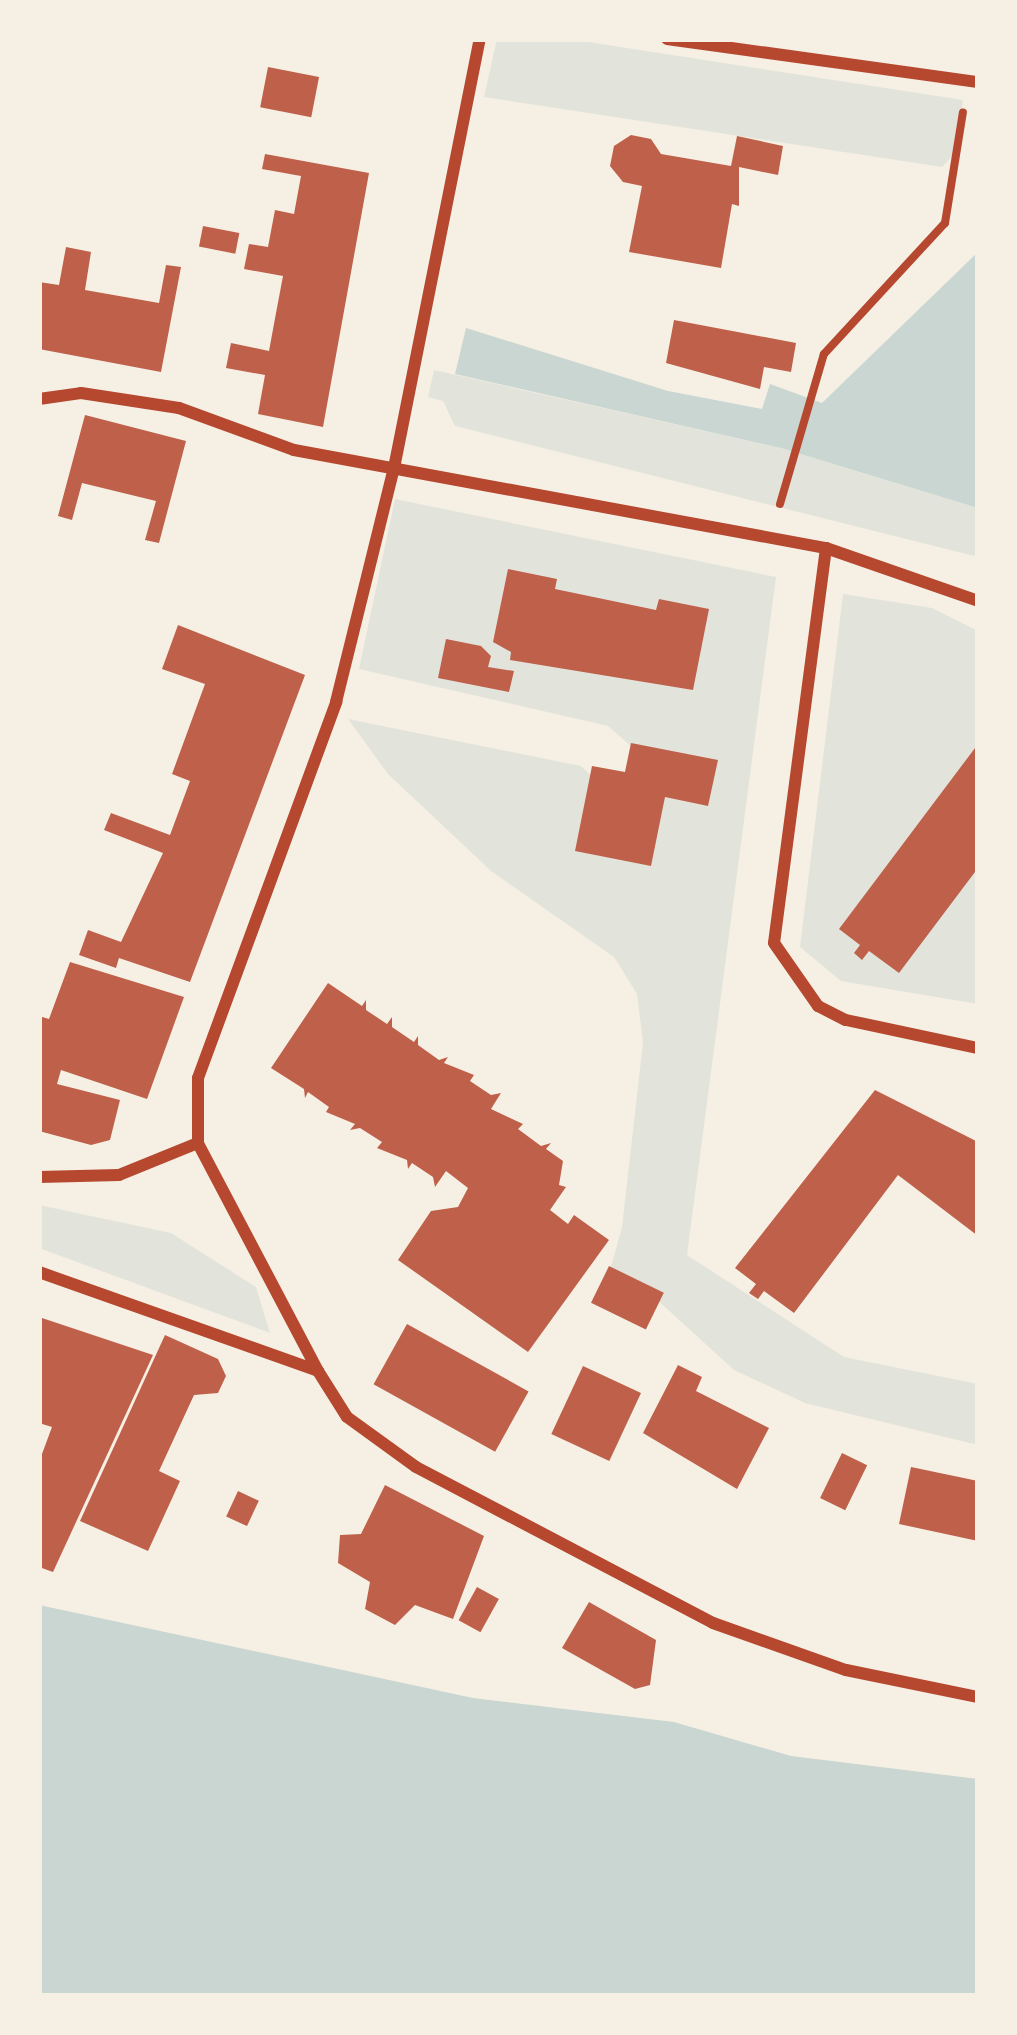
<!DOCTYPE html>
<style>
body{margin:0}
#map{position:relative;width:1017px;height:2035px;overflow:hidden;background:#f6efe4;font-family:Lora,serif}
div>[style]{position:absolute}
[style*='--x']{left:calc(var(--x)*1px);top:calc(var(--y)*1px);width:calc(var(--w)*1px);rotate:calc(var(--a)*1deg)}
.green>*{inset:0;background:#e2e4dc}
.water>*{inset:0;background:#c9d6d2}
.building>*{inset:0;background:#bf614a;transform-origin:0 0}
.path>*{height:8px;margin:-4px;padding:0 4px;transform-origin:4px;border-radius:4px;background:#b5482f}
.minor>*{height:12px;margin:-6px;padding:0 6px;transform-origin:6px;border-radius:6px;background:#b5482f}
span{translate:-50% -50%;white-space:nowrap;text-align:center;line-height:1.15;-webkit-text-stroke:12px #f6efe4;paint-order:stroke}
.frame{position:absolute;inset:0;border:42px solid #f6efe4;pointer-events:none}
</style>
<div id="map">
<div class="green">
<div style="clip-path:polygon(497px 39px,569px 39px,963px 100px,957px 151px,942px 167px,484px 97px)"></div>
<div style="clip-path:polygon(434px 370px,781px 448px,978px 508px,978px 557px,455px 426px,443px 401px,428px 397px)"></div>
<div style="clip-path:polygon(395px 499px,776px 577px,687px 1255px,844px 1357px,978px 1384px,978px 1445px,805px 1403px,734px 1370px,654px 1297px,607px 1281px,622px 1227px,643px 1042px,637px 994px,614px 957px,491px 871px,388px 774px,348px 719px,581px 766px,618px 801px,631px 746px,608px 726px,359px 669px)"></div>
<div style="clip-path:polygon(843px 594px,932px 608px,978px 631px,978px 1004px,841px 981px,800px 947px)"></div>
<div style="clip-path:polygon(39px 1205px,171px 1233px,256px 1287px,270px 1333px,39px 1248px)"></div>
</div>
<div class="water">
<div style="clip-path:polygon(978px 252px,978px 508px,781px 448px,455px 374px,466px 328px,668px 391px,762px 409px,770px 384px,822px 403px)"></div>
<div style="clip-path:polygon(39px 1605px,473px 1698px,674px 1722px,791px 1756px,978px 1779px,978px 1996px,39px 1996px)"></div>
</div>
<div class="building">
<div style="left:268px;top:67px;width:52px;height:41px;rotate:11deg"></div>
<div style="clip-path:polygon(631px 135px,651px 139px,661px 154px,731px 166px,737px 136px,783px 146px,778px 175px,739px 167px,739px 206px,732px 204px,721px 268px,629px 252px,642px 186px,623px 182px,610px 166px,614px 146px)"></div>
<div style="clip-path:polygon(265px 154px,369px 173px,323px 427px,258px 414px,265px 375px,226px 368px,231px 343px,269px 351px,276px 313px,283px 276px,244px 269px,249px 244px,268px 247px,275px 210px,294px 214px,301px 176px,262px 169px)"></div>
<div style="left:203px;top:226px;width:37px;height:21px;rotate:11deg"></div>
<div style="clip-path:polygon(66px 247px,91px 252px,85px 290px,159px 303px,166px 265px,181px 267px,161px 372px,39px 349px,39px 282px,59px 285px)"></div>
<div style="clip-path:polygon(674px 320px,796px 343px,791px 372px,764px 367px,760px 389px,666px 363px)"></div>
<div style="clip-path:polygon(85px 415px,186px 441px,159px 543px,145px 540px,156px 501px,82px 483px,72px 520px,58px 516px)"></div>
<div style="clip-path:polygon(508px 569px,557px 579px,555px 589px,656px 610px,659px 599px,709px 609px,693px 690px,510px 660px,511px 652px,493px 642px)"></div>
<div style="clip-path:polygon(178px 625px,305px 675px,190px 982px,119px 958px,116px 968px,79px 955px,88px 930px,121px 942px,163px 853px,104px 830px,111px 813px,170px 835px,190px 781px,172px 774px,205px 684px,162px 669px)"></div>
<div style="clip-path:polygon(446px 639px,481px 646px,491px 656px,488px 667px,514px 671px,509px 692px,438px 678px)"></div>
<div style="clip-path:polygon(631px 743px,718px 760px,708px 806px,665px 797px,651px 866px,575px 851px,592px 766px,625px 772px)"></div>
<div style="clip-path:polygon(978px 744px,978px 868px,899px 973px,869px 951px,862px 960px,854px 953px,860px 945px,839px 929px)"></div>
<div style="clip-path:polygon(70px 962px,184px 997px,147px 1099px,61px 1070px,57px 1084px,120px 1100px,110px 1140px,91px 1145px,39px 1131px,39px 1016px,49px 1019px)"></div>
<div style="clip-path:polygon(328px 983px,362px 1006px,366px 1000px,366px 1010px,387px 1024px,392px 1017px,392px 1027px,414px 1042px,418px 1036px,418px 1045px,439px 1060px,448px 1057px,444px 1063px,474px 1075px,470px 1081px,491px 1095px,501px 1093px,491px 1109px,523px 1124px,518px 1129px,541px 1146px,551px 1143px,546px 1149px,563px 1161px,559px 1185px,566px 1187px,550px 1210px,568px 1224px,574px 1215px,609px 1240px,528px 1352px,398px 1260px,431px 1211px,458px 1207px,468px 1188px,446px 1171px,435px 1187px,433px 1177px,412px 1163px,408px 1169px,407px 1160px,377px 1148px,382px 1142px,360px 1128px,350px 1130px,355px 1124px,326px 1112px,329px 1107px,308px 1092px,305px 1098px,304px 1089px,271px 1068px)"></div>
<div style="clip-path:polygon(875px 1090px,978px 1142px,978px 1236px,898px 1175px,794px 1313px,764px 1291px,758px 1299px,749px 1293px,756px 1284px,735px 1268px)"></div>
<div style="left:609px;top:1266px;width:61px;height:41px;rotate:26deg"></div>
<div style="clip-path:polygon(39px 1317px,153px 1355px,53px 1572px,39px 1567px,39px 1462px,52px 1427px,39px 1423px)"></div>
<div style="left:407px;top:1324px;width:139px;height:69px;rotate:29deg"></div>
<div style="clip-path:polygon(165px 1335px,218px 1359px,226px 1376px,218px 1393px,194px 1395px,159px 1471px,180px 1481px,148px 1551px,80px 1521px)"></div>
<div style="clip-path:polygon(678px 1365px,702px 1377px,696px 1391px,769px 1428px,737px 1489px,643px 1433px)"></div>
<div style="left:583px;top:1366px;width:64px;height:75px;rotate:25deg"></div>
<div style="left:842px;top:1453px;width:28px;height:50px;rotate:26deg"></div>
<div style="clip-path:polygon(911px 1467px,978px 1481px,978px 1541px,899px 1524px)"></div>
<div style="clip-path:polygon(385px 1485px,484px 1536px,453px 1619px,415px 1605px,395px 1625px,365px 1609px,370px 1582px,338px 1563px,340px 1535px,361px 1534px)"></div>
<div style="left:238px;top:1491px;width:23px;height:28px;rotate:25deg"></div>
<div style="left:477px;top:1587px;width:25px;height:38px;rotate:29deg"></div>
<div style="clip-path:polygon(589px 1602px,656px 1640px,650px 1685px,635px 1689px,562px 1648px)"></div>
</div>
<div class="path">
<div style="--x:780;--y:504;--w:156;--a:-73.7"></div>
<div style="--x:824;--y:354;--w:178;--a:-47.3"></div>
<div style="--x:945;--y:223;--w:112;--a:-80.8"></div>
</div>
<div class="minor">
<div style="--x:667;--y:39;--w:314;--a:7.9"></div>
<div style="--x:39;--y:399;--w:42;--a:-8.1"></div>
<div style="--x:81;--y:393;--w:99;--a:8.7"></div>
<div style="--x:179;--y:408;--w:122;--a:20.1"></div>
<div style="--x:294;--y:450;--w:541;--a:10.44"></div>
<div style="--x:826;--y:548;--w:161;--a:19.2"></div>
<div style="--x:826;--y:548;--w:398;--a:97.5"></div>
<div style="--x:774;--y:943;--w:77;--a:55.1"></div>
<div style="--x:818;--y:1006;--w:31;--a:27"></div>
<div style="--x:846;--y:1020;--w:135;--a:12"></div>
<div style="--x:39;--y:1177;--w:80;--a:-1.4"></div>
<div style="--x:119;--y:1175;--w:85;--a:-22.1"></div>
<div style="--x:39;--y:1272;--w:296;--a:19.5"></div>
<div style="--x:318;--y:1371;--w:54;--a:57.8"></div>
<div style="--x:347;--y:1417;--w:85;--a:35.9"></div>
<div style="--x:416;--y:1467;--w:335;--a:27.7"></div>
<div style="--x:713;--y:1623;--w:141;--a:19.5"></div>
<div style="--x:846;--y:1670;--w:135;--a:11.6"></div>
<div style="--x:318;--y:1371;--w:258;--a:-117.8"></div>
<div style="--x:198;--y:1143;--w:65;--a:-90"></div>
<div style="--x:198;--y:1078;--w:401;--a:-69.8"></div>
<div style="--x:336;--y:702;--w:246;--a:-76.1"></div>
<div style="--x:395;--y:463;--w:432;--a:-78.7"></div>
</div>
<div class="frame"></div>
</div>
